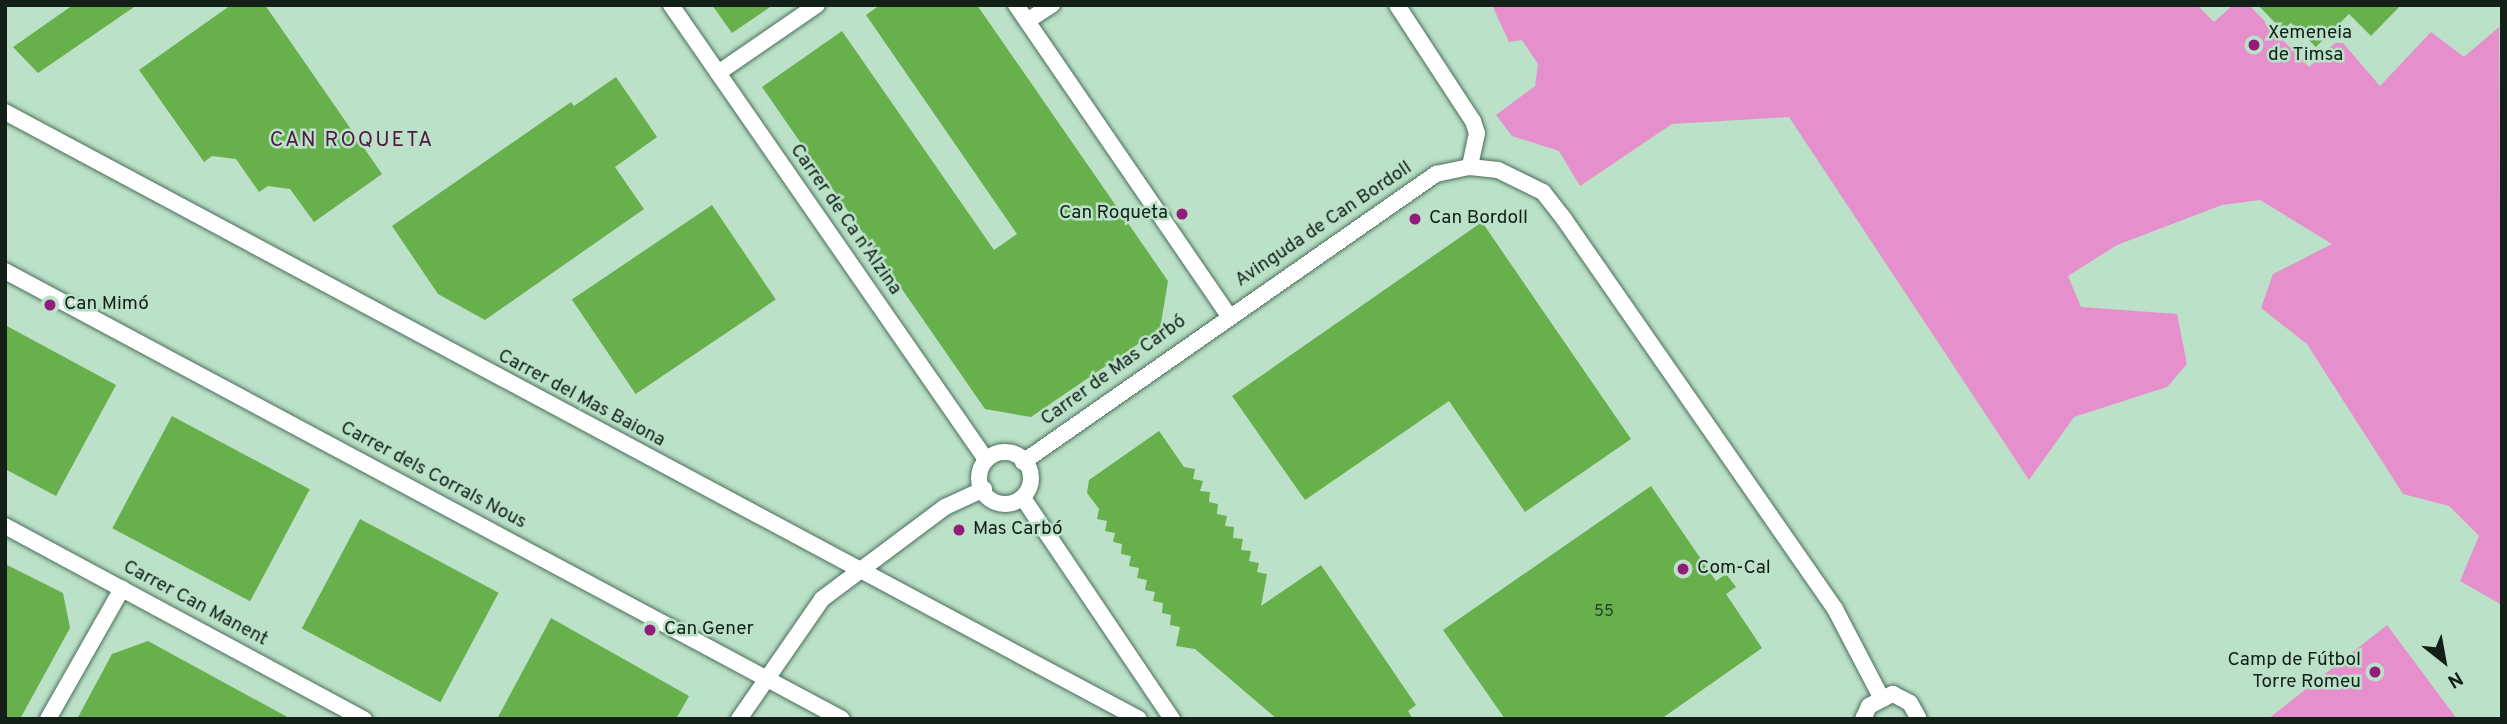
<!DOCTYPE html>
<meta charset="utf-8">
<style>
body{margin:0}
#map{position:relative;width:2507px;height:724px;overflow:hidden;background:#bbe1c9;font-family:Overpass,sans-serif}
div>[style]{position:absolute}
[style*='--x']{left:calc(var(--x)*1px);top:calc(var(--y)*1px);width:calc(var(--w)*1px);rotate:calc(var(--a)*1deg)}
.green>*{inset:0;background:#e590cd}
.building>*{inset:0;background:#67b04c;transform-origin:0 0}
.roads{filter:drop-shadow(0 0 2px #4b6e59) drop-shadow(0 0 2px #4b6e59)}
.minor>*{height:16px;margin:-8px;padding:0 8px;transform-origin:8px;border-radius:8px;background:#fff}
.minor>.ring{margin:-8px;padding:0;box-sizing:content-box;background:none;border:16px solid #fff;border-radius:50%}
.dots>*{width:19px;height:19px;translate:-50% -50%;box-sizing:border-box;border:4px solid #bbe1c9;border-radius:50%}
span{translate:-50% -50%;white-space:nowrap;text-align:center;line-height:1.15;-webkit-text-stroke:5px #bbe1c9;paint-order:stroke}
.number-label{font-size:16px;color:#274425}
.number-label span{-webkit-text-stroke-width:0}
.poi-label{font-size:19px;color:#122018}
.left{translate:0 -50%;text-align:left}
.right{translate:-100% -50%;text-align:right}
.street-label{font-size:19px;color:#122018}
.neighbourhood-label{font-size:21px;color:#501944;letter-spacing:2px}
.frame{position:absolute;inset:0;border:7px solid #122018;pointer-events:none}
.north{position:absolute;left:2409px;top:626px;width:70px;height:70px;-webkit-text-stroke:5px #bbe1c9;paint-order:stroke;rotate:149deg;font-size:19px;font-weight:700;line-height:28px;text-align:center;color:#122018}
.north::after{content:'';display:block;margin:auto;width:24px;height:32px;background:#122018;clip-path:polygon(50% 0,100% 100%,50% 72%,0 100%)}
</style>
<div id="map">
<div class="green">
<div style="clip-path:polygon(1492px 5px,2197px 5px,2214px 22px,2233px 5px,2249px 5px,2309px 67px,2335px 43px,2343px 43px,2380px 86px,2431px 32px,2464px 57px,2499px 27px,2502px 605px,2460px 581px,2479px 536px,2449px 506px,2403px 494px,2307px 344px,2261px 308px,2273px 274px,2332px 244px,2260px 200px,2222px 205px,2117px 245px,2068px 276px,2081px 307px,2177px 314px,2187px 364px,2167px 387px,2074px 417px,2029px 480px,1789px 117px,1672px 124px,1580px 186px,1559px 151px,1512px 136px,1496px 115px,1535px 86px,1538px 64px,1522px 40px,1509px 42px)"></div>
<div style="clip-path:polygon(2387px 625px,2457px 719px,2268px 719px)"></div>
</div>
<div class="building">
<div style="clip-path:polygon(73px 5px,137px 5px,38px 73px,13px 47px)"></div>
<div style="clip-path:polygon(231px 5px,265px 5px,382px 174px,314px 222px,290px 189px,268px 186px,259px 192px,236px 159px,212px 156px,204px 162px,139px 70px)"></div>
<div style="clip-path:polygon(712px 5px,773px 5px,732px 33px)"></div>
<div style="clip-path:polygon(880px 5px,977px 5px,1168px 281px,1160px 329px,1031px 417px,985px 409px,762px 87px,842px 31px,994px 250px,1017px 234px,866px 15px)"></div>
<div style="clip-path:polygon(2258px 5px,2401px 5px,2371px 36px,2349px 14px,2316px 47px,2291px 23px,2282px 30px)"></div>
<div style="clip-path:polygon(616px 77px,657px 137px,615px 167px,644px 209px,485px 320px,438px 294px,392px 226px,571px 102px,574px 106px)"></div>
<div style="left:712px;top:205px;width:114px;height:169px;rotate:56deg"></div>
<div style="clip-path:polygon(1482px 222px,1631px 439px,1525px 512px,1449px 401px,1305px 500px,1232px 396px)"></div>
<div style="clip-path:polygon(5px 325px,116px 385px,56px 496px,5px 469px)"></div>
<div style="left:172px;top:416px;width:156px;height:127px;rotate:28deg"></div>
<div style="clip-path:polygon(1159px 431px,1184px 467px,1195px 469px,1193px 479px,1203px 481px,1200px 491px,1210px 492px,1209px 502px,1218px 504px,1217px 514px,1227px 516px,1225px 526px,1234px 527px,1233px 538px,1243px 539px,1241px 550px,1251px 551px,1249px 561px,1259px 563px,1257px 572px,1267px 574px,1261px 606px,1321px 565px,1416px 705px,1408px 711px,1413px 719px,1277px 719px,1195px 649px,1176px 646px,1180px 627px,1170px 625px,1171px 615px,1162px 613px,1163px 603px,1153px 601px,1155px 592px,1145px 590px,1147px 580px,1137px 578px,1139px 568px,1129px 566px,1131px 556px,1121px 554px,1122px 544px,1113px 542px,1115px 533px,1105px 531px,1107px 521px,1097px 519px,1099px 509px,1087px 493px,1089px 480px)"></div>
<div style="clip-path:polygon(1651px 486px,1716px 581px,1726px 574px,1736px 587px,1726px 594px,1762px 648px,1661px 719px,1505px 719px,1443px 630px)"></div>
<div style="left:360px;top:519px;width:157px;height:124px;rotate:28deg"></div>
<div style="clip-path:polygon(5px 564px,63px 593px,70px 628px,20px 719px,5px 719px)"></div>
<div style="clip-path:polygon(551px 618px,689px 696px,676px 719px,497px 719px)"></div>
<div style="clip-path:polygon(148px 641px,291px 719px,77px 719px,112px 654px)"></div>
</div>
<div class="roads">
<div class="minor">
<div style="--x:671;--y:5;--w:551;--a:55.27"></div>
<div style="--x:1016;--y:5;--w:377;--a:55.6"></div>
<div style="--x:1397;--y:5;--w:139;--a:56.8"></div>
<div style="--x:1473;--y:121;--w:13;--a:72"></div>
<div style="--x:1477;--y:133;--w:35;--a:102"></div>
<div style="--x:1027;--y:21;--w:30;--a:-33"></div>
<div style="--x:718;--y:73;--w:120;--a:-34.5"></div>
<div style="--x:5;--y:112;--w:1286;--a:28.16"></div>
<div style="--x:5;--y:271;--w:949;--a:28.16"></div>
<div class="ring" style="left:979px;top:452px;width:36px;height:36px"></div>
<div style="--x:1023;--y:462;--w:504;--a:-34.89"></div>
<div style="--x:1436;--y:174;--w:35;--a:-12"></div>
<div style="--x:1470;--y:167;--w:28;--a:6"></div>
<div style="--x:1498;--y:170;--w:50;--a:26.1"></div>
<div style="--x:1543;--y:192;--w:34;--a:52"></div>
<div style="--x:1564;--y:219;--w:475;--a:55.2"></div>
<div style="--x:1835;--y:609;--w:99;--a:62.4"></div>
<div style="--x:1023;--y:498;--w:267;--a:56"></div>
<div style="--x:5;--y:526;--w:408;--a:28.3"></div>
<div style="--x:48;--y:719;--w:150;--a:-60.4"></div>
<div style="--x:739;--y:719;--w:146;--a:-55.3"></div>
<div style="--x:822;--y:599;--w:154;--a:-36.8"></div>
<div style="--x:945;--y:507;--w:43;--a:-24.8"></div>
<div style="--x:1863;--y:719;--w:14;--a:-65"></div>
<div style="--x:1869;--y:706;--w:27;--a:-27"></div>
<div style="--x:1893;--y:694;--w:19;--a:28"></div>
<div style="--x:1910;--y:703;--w:18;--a:61"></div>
</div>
</div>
<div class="dots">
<div style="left:2254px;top:45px;background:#921c7a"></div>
<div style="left:1182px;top:214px;background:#921c7a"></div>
<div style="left:1415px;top:219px;background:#921c7a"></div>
<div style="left:50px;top:305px;background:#921c7a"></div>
<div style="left:959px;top:530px;background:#921c7a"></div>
<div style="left:1683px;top:569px;background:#921c7a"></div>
<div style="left:650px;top:630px;background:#921c7a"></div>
<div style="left:2375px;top:672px;background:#921c7a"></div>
</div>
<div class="number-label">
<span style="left:1604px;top:612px">55</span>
</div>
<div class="poi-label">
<span class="left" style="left:2268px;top:45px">Xemeneia<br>de Timsa</span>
<span class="right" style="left:1168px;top:214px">Can Roqueta</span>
<span class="left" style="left:1429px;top:219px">Can Bordoll</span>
<span class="left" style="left:64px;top:305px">Can Mimó</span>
<span class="left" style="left:973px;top:530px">Mas Carbó</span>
<span class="left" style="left:1697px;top:569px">Com-Cal</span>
<span class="left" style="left:664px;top:630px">Can Gener</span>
<span class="right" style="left:2361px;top:672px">Camp de Fútbol<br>Torre Romeu</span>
</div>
<div class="street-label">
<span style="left:845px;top:220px;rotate:55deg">Carrer de Ca n'Alzina</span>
<span style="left:1324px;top:225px;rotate:-34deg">Avinguda de Can Bordoll</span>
<span style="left:1114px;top:371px;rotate:-36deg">Carrer de Mas Carbó</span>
<span style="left:581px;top:399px;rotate:28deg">Carrer del Mas Baiona</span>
<span style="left:433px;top:476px;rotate:28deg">Carrer dels Corrals Nous</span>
<span style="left:195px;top:604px;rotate:28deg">Carrer Can Manent</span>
</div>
<div class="neighbourhood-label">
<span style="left:352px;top:141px">CAN ROQUETA</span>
</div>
<div class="frame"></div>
<div class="north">N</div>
</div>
